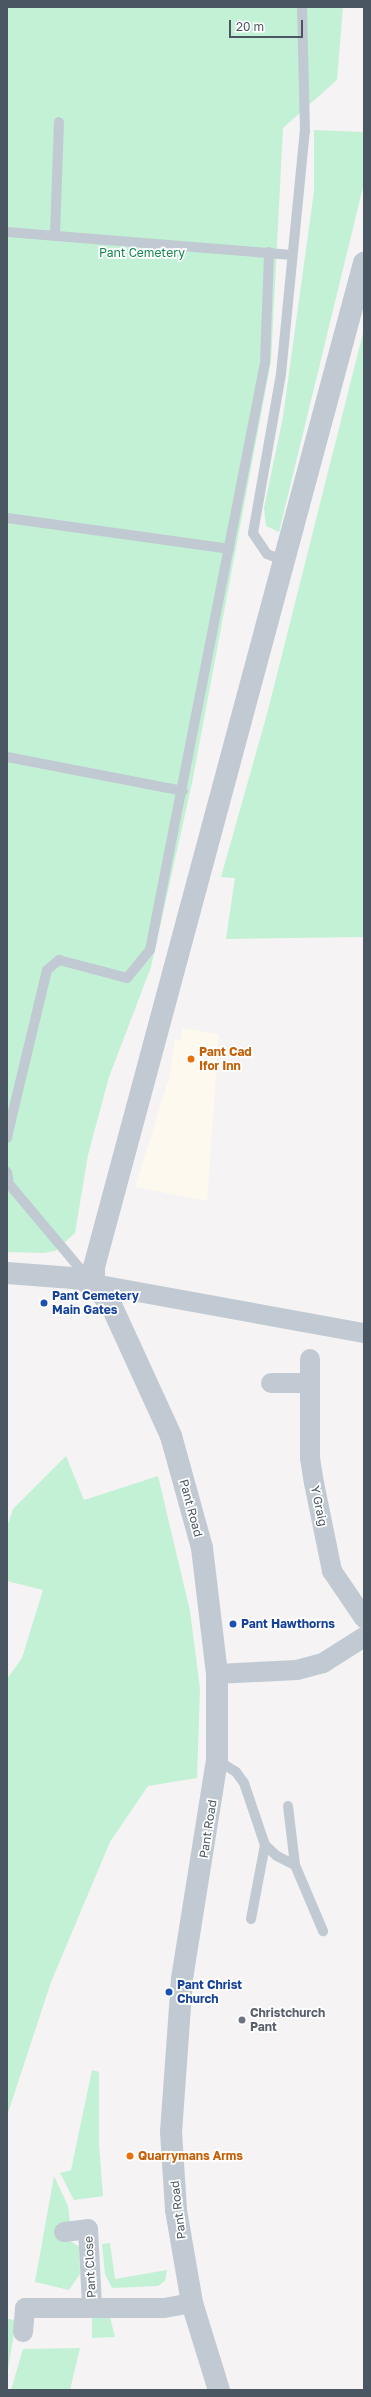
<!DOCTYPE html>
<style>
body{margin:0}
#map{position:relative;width:371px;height:2397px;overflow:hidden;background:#f5f3f3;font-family:"Golos Text",sans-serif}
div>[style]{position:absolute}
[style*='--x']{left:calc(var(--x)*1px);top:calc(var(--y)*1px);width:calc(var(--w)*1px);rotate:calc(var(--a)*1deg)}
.commercial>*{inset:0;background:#fdf9ef}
.green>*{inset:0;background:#c3f1d5}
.service>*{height:10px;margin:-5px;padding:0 5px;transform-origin:5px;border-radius:5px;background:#c1cad2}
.minor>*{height:20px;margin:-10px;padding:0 10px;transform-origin:10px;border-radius:10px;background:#c1cad2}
.tertiary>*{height:22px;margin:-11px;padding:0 11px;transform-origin:11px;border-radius:11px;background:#c1cad2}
.dots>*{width:11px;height:11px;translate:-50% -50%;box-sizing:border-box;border:2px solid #fff;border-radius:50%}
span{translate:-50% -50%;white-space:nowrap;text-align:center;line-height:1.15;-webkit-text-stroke:3.5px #fff;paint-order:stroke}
.park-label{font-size:12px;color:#17864f}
.food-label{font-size:12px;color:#c56008;font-weight:700}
.left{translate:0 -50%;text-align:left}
.transit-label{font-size:12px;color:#164399;font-weight:700}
.street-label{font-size:12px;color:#4a5661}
.worship-label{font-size:12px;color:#5b616d;font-weight:700}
.frame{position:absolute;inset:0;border:8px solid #4a5661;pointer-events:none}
.scale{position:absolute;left:229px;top:20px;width:74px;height:18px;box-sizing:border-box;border:2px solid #4a5661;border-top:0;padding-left:5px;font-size:12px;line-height:14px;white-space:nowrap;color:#4a5661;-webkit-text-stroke:3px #fff;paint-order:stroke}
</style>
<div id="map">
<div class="commercial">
<div style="clip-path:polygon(182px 1028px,219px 1034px,207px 1201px,135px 1187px,169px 1078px,175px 1039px,181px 1040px)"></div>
</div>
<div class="green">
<div style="clip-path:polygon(7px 7px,343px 7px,337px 80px,283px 128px,271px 361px,192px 783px,151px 967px,109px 1077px,88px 1155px,75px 1233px,55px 1251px,43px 1253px,7px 1252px)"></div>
<div style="clip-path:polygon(314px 130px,364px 132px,364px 183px,279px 532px,266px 526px,264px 508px,283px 417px,314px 191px)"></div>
<div style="clip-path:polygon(364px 329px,364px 937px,226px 939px,235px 878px,221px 877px,267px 714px)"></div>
<div style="clip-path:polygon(66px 1456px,84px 1500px,158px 1476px,190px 1611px,200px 1689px,197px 1778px,148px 1786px,110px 1842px,51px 1982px,7px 2116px,7px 1679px,22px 1658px,43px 1590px,7px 1581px,7px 1527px,13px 1509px)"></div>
<div style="clip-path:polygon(92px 2070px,99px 2072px,99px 2144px,103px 2196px,74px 2200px,60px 2173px,71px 2170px)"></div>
<div style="clip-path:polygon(54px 2176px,68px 2206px,70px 2223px,57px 2224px,57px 2239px,69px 2240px,79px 2247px,80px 2274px,69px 2290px,35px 2282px)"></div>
<div style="clip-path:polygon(110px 2243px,115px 2279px,167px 2270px,165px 2281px,158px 2286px,112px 2288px,105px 2274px,102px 2244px)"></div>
<div style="clip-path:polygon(110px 2317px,115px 2337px,92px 2338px,92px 2318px)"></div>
<div style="clip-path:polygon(7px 2319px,16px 2320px,7px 2376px)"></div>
<div style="clip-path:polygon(80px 2348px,70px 2390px,11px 2390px,23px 2349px)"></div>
</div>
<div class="service">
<div style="--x:7;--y:232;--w:286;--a:4.6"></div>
<div style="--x:55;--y:235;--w:113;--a:-88"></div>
<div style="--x:7;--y:518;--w:224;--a:7.9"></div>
<div style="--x:285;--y:561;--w:19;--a:-159"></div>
<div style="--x:267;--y:554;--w:25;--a:-124"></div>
<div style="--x:253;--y:533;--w:161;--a:-80"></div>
<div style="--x:281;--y:374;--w:244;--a:-84.4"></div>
<div style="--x:305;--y:131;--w:124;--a:-91.4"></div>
<div style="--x:7;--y:757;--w:179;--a:10.9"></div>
<div style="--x:11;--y:1120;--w:154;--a:-76.5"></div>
<div style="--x:47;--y:970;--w:16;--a:-40"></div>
<div style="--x:59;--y:960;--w:70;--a:14.8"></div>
<div style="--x:127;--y:978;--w:36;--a:-51"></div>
<div style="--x:150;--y:950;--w:598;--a:-78.92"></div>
<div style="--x:265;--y:363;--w:111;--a:-87.9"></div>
<div style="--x:7;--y:1138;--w:18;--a:-77"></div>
<div style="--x:11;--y:1120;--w:5;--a:-127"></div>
<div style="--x:7;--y:1172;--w:12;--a:81"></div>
<div style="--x:9;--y:1184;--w:123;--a:50"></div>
<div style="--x:217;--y:1760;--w:22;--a:32"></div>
<div style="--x:236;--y:1772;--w:14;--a:54"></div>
<div style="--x:244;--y:1783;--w:65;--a:71.3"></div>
<div style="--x:265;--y:1845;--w:16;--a:43"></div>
<div style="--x:277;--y:1856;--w:20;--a:27"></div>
<div style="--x:288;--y:1806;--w:59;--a:83.2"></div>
<div style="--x:295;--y:1865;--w:72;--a:67"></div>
<div style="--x:251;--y:1919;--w:75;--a:-79.3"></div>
</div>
<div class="minor">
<div style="--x:94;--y:1284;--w:274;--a:10.3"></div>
<div style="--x:310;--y:1359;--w:99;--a:90"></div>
<div style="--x:310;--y:1458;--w:25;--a:81"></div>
<div style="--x:314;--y:1483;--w:90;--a:78.4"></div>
<div style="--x:332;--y:1571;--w:57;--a:55.8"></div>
<div style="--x:271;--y:1383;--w:39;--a:0"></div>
<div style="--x:217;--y:1674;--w:80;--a:-2.9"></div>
<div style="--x:297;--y:1670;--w:27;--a:-15"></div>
<div style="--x:323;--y:1663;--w:49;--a:-32.4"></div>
<div style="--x:64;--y:2232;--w:24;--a:-7"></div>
<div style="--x:88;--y:2229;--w:76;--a:87"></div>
<div style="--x:23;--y:2332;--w:24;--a:-85"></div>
<div style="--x:25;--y:2308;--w:139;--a:0"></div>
<div style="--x:164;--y:2308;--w:28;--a:-10"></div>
</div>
<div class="tertiary">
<div style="--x:7;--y:1273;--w:66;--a:4.3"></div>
<div style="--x:73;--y:1278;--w:22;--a:16"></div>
<div style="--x:94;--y:1284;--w:29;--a:52"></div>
<div style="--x:112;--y:1307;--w:142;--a:65.4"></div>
<div style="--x:171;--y:1436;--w:116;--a:74.5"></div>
<div style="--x:202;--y:1548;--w:127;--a:83.2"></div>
<div style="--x:217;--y:1674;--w:86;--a:90"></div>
<div style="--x:217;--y:1760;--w:222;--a:99.1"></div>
<div style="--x:182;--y:1979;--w:153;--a:94.1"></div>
<div style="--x:171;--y:2132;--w:78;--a:86.3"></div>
<div style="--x:176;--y:2210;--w:94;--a:80.2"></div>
<div style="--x:192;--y:2303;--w:91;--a:72.8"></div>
<div style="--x:94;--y:1284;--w:17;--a:-90"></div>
<div style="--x:94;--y:1267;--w:1040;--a:-74.95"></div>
</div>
<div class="dots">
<div style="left:191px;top:1059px;background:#e8710a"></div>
<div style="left:44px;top:1303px;background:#1a4fb4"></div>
<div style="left:233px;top:1624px;background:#1a4fb4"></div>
<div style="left:169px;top:1992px;background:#1a4fb4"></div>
<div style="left:242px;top:2020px;background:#6b7280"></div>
<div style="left:130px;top:2156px;background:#e8710a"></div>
</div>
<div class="park-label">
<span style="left:142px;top:253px">Pant Cemetery</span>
</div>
<div class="food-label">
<span class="left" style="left:199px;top:1059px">Pant Cad<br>Ifor Inn</span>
<span class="left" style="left:138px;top:2156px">Quarrymans Arms</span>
</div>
<div class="transit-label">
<span class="left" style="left:52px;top:1303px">Pant Cemetery<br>Main Gates</span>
<span class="left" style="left:241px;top:1624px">Pant Hawthorns</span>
<span class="left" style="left:177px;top:1992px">Pant Christ<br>Church</span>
</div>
<div class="street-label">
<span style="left:319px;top:1506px;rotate:78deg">Y Graig</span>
<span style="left:191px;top:1508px;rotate:75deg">Pant Road</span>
<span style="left:208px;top:1829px;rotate:-81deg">Pant Road</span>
<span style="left:178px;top:2210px;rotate:-97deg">Pant Road</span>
<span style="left:90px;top:2267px;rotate:-93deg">Pant Close</span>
</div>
<div class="worship-label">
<span class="left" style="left:250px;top:2020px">Christchurch<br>Pant</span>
</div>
<div class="frame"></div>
<div class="scale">20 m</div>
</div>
